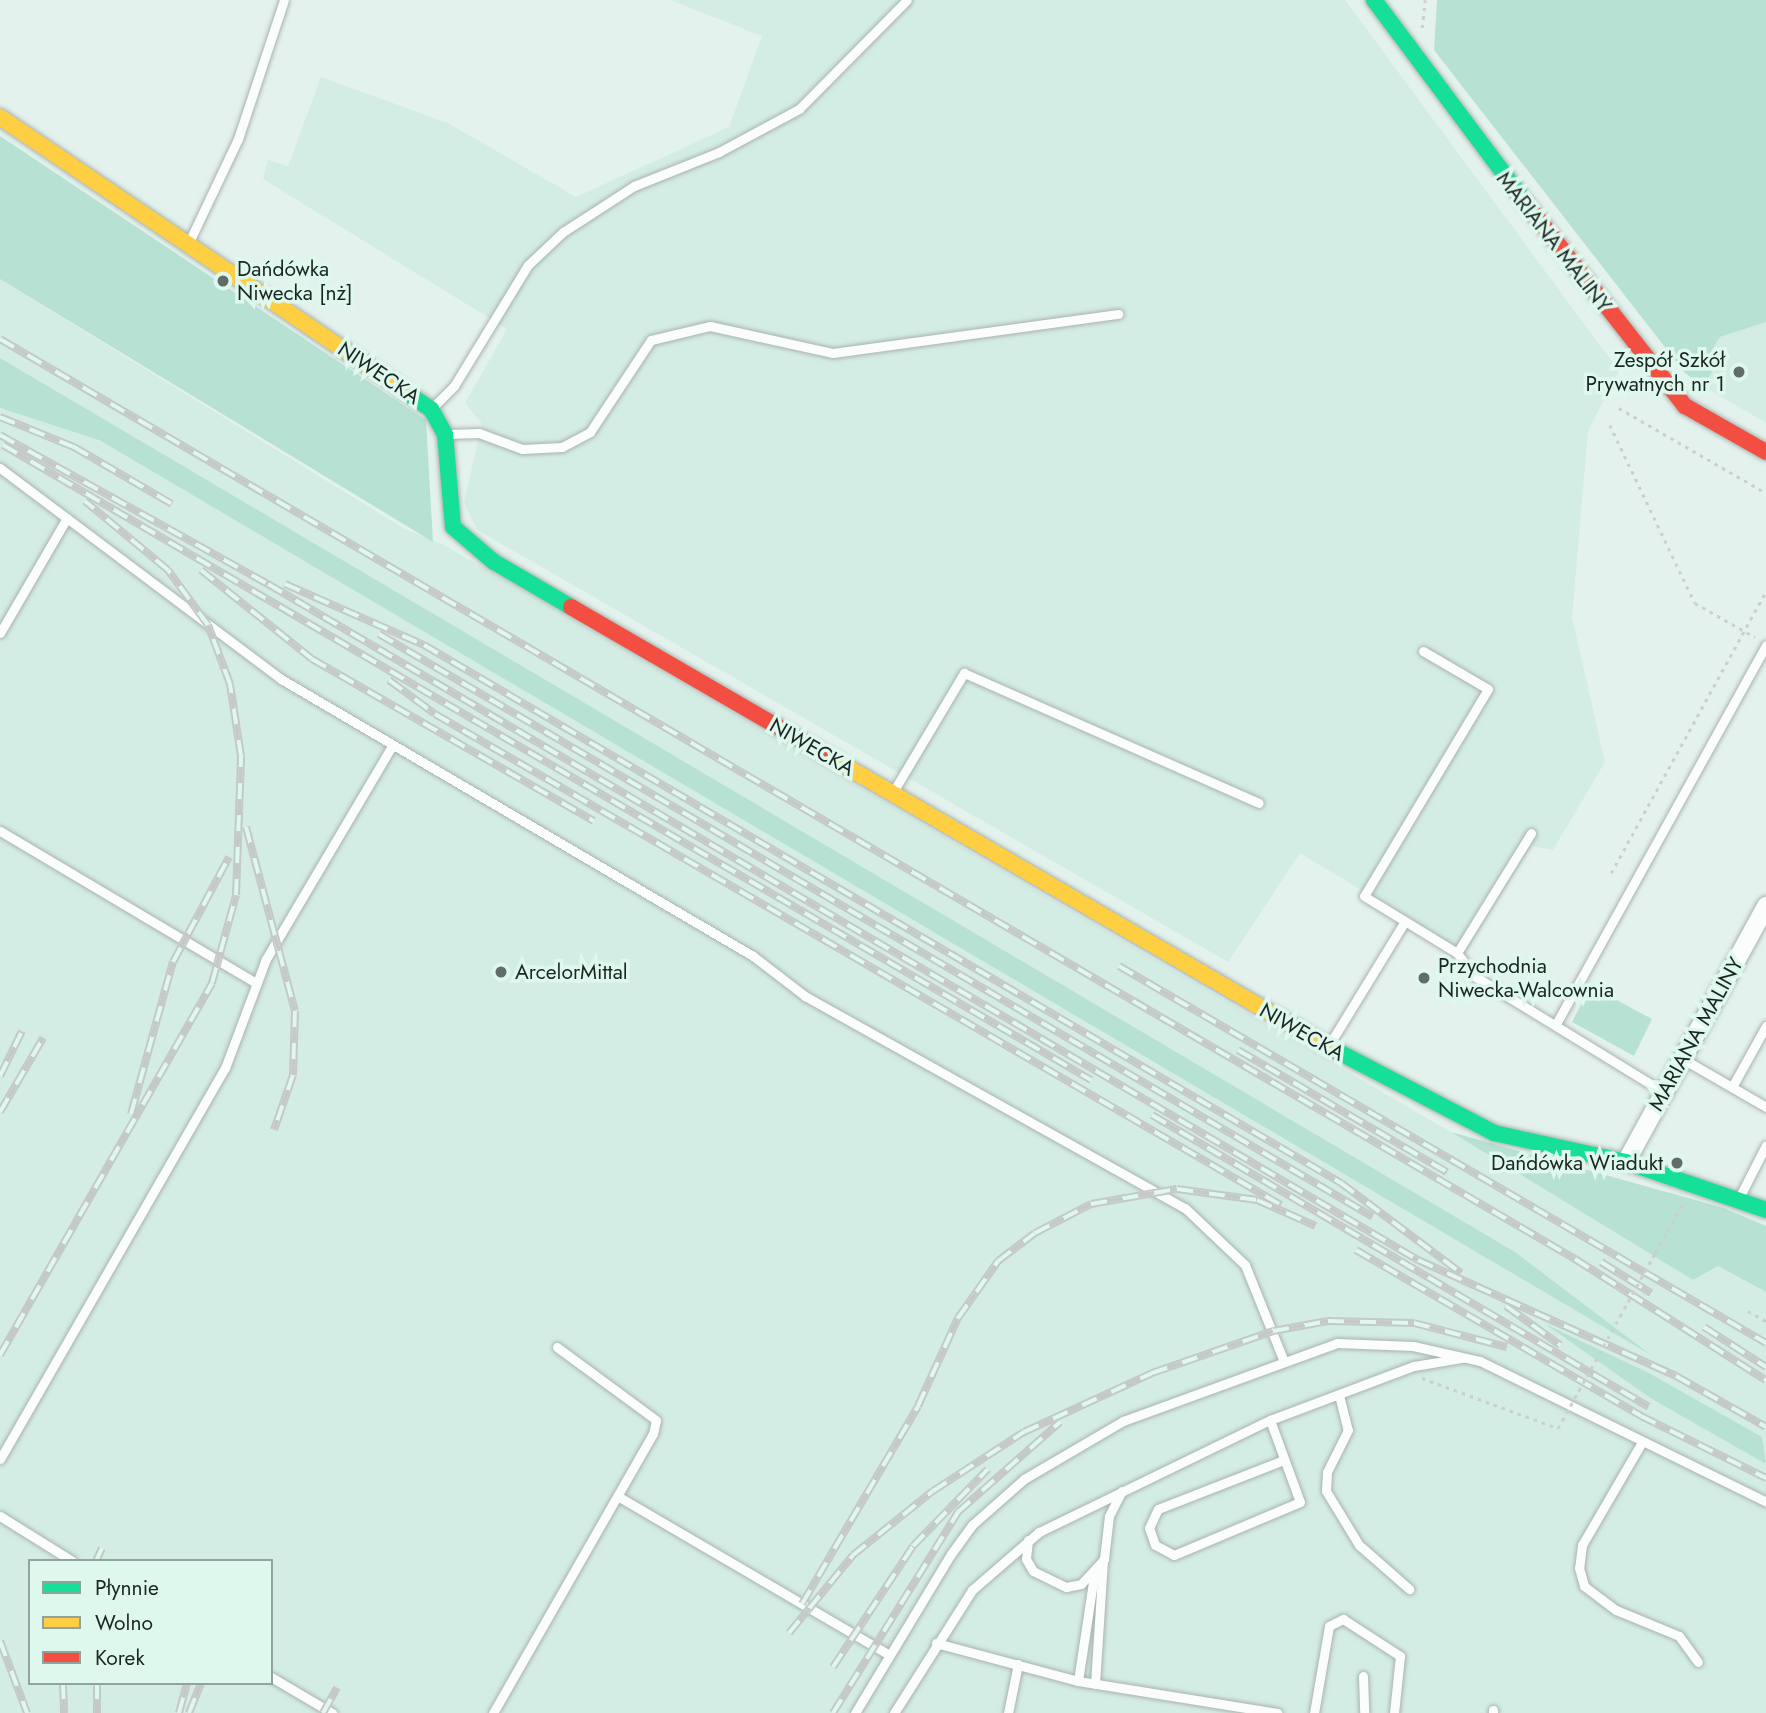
<!DOCTYPE html>
<meta charset="utf-8">
<style>
body{margin:0}
#map{position:relative;width:1766px;height:1713px;overflow:hidden;background:#e4f2ed;font-family:Jost,sans-serif}
div>[style]{position:absolute}
[style*='--x']{left:calc(var(--x)*1px);top:calc(var(--y)*1px);width:calc(var(--w)*1px);rotate:calc(var(--a)*1deg)}
.built>*{inset:0;background:#d4ede4}
.green>*{inset:0;background:#b7e2d3}
.path>*{height:2.5px;margin-top:-1.25px;transform-origin:0;background:repeating-linear-gradient(90deg,#cbcfcd 0 3.5px,transparent 0 8.5px)}
.roads{filter:drop-shadow(0 0 2px #a9b3af) drop-shadow(0 0 2px #a9b3af)}
.lane>*{height:9px;margin:-4.5px;padding:0 4.5px;transform-origin:4.5px;border-radius:4.5px;background:#fbfdfc}
.street>*{height:18px;margin:-9px;padding:0 9px;transform-origin:9px;border-radius:9px;background:#fbfdfc}
.fast>*{height:16px;margin:-8px;padding:0 8px;transform-origin:8px;border-radius:8px;background:#16e098}
.slow>*{height:16px;margin:-8px;padding:0 8px;transform-origin:8px;border-radius:8px;background:#ffcf43}
.jam>*{height:16px;margin:-8px;padding:0 8px;transform-origin:8px;border-radius:8px;background:#f24e42}
.rail>*{height:8px;margin-top:-4px;transform-origin:0;background:repeating-linear-gradient(90deg,#def8ee 0 16px,#c5c9c8 0 32px);box-sizing:border-box;border-block:2px solid #c5c9c8}
.path-bridge>*{height:2.5px;margin-top:-1.25px;transform-origin:0;background:repeating-linear-gradient(90deg,#cbcfcd 0 3.5px,transparent 0 8.5px)}
.dots>*{width:19px;height:19px;translate:-50% -50%;box-sizing:border-box;border:4px solid #def8ee;border-radius:50%}
span{translate:-50% -50%;white-space:nowrap;text-align:center;line-height:1.15;-webkit-text-stroke:7px #def8ee;paint-order:stroke}
.street-label{font-size:21px;color:#1b2521}
.poi-label{font-size:21px;color:#1b2521}
.left{translate:0 -50%;text-align:left}
.right{translate:-100% -50%;text-align:right}
.legend{position:absolute;left:28px;top:1559px;width:245px;height:126px;box-sizing:border-box;background:#def8ee;border:2px solid #90a49c;margin:0;padding:9px 12px;list-style:none;font-size:21px;color:#1b2521}
.legend li{display:flex;align-items:center;gap:14px;height:35px}
.legend b{width:35px;border:2px solid #90a49c}
</style>
<div id="map">
<div class="built">
<div style="clip-path:polygon(670px 0,1345px 0,1619px 371px,1588px 431px,1572px 617px,1605px 762px,1553px 850px,1531px 846px,1466px 953px,1300px 853px,1228px 962px,477px 530px,464px 502px,482px 424px,465px 403px,507px 329px,263px 179px,268px 160px,288px 166px,321px 77px,448px 123px,576px 197px,729px 127px,762px 36px)"></div>
<div style="clip-path:polygon(evenodd,0 279px,403px 528px,444px 545px,1451px 1132px,1693px 1280px,1718px 1266px,1766px 1292px,1766px 1713px,0 1713px,0 408px,100px 441px,115px 430px,0 358px,0 279px,30px 1561px,271px 1561px,271px 1683px,30px 1683px,30px 1561px)"></div>
<div style="clip-path:polygon(1766px 322px,1766px 423px,1703px 386px,1719px 359px,1710px 353px,1720px 337px)"></div>
</div>
<div class="green">
<div style="clip-path:polygon(1437px 0,1766px 0,1766px 322px,1720px 337px,1710px 353px,1720px 359px,1703px 386px,1685px 373px,1434px 50px)"></div>
<div style="clip-path:polygon(0 136px,426px 420px,433px 542px,0 279px)"></div>
<div style="clip-path:polygon(0 358px,1515px 1252px,1651px 1355px,101px 441px,0 408px)"></div>
<div style="clip-path:polygon(1598px 990px,1652px 1019px,1634px 1056px,1572px 1022px,1588px 991px)"></div>
<div style="clip-path:polygon(1451px 1132px,1724px 1208px,1766px 1226px,1766px 1292px,1718px 1266px,1693px 1280px)"></div>
<div style="clip-path:polygon(1545px 1324px,1647px 1372px,1762px 1437px,1766px 1464px,1652px 1399px)"></div>
</div>
<div class="path">
<div style="--x:1422;--y:28;--w:28;--a:-84"></div>
<div style="--x:1619;--y:408;--w:170;--a:30"></div>
<div style="--x:1610;--y:425;--w:197;--a:64.5"></div>
<div style="--x:1695;--y:603;--w:69;--a:29.5"></div>
<div style="--x:1611;--y:873;--w:322;--a:-61.2"></div>
<div style="--x:1655;--y:1253;--w:56;--a:-60.3"></div>
<div style="--x:1748;--y:1311;--w:21;--a:29"></div>
<div style="--x:1422;--y:1378;--w:145;--a:20.2"></div>
</div>
<div class="roads">
<div class="lane">
<div style="--x:189;--y:242;--w:114;--a:-64.6"></div>
<div style="--x:238;--y:139;--w:146;--a:-71.7"></div>
<div style="--x:433;--y:407;--w:30;--a:-45"></div>
<div style="--x:454;--y:386;--w:142;--a:-58.6"></div>
<div style="--x:528;--y:265;--w:48;--a:-43.3"></div>
<div style="--x:563;--y:232;--w:85;--a:-32.9"></div>
<div style="--x:634;--y:186;--w:92;--a:-21.8"></div>
<div style="--x:719;--y:152;--w:91;--a:-28.3"></div>
<div style="--x:799;--y:109;--w:153;--a:-45.3"></div>
<div style="--x:447;--y:434;--w:32;--a:-2"></div>
<div style="--x:479;--y:433;--w:46;--a:20.4"></div>
<div style="--x:522;--y:449;--w:40;--a:-2.9"></div>
<div style="--x:562;--y:447;--w:32;--a:-28"></div>
<div style="--x:590;--y:432;--w:110;--a:-56.5"></div>
<div style="--x:651;--y:340;--w:61;--a:-13.3"></div>
<div style="--x:710;--y:326;--w:126;--a:12.4"></div>
<div style="--x:833;--y:353;--w:288;--a:-7.8"></div>
<div style="--x:0;--y:468;--w:351;--a:36.9"></div>
<div style="--x:281;--y:679;--w:547;--a:30.41"></div>
<div style="--x:753;--y:956;--w:66;--a:37.6"></div>
<div style="--x:805;--y:996;--w:435;--a:29.2"></div>
<div style="--x:1185;--y:1208;--w:83;--a:43.5"></div>
<div style="--x:1245;--y:1265;--w:101;--a:68"></div>
<div style="--x:0;--y:633;--w:133;--a:-59.8"></div>
<div style="--x:1423;--y:651;--w:75;--a:30.3"></div>
<div style="--x:1488;--y:689;--w:241;--a:120.9"></div>
<div style="--x:1364;--y:896;--w:109;--a:31.5"></div>
<div style="--x:1457;--y:953;--w:31;--a:52"></div>
<div style="--x:1476;--y:977;--w:220;--a:31.5"></div>
<div style="--x:893;--y:792;--w:139;--a:-59.2"></div>
<div style="--x:964;--y:673;--w:322;--a:23.8"></div>
<div style="--x:0;--y:831;--w:298;--a:30.7"></div>
<div style="--x:1457;--y:953;--w:141;--a:-58.3"></div>
<div style="--x:1556;--y:1024;--w:433;--a:-61"></div>
<div style="--x:1329;--y:1045;--w:145;--a:-58.5"></div>
<div style="--x:1683;--y:1059;--w:96;--a:30"></div>
<div style="--x:1732;--y:1087;--w:70;--a:-60.9"></div>
<div style="--x:1739;--y:1198;--w:59;--a:-63"></div>
<div style="--x:1339;--y:1395;--w:36;--a:76"></div>
<div style="--x:1348;--y:1430;--w:47;--a:116.6"></div>
<div style="--x:1327;--y:1472;--w:19;--a:93"></div>
<div style="--x:1326;--y:1491;--w:63;--a:58.6"></div>
<div style="--x:1359;--y:1545;--w:67;--a:41.3"></div>
<div style="--x:1270;--y:1420;--w:87;--a:69.9"></div>
<div style="--x:1300;--y:1502;--w:137;--a:157.2"></div>
<div style="--x:1174;--y:1555;--w:21;--a:-152"></div>
<div style="--x:1155;--y:1545;--w:18;--a:-109"></div>
<div style="--x:1149;--y:1528;--w:21;--a:-65"></div>
<div style="--x:1158;--y:1509;--w:132;--a:-21.3"></div>
<div style="--x:1642;--y:1442;--w:119;--a:120.2"></div>
<div style="--x:1582;--y:1545;--w:23;--a:97"></div>
<div style="--x:1579;--y:1568;--w:19;--a:74"></div>
<div style="--x:1584;--y:1586;--w:40;--a:37"></div>
<div style="--x:1616;--y:1610;--w:68;--a:22.4"></div>
<div style="--x:1679;--y:1636;--w:32;--a:54"></div>
<div style="--x:0;--y:1459;--w:451;--a:-60.1"></div>
<div style="--x:225;--y:1068;--w:116;--a:-69.4"></div>
<div style="--x:266;--y:959;--w:247;--a:-59.4"></div>
<div style="--x:619;--y:1497;--w:313;--a:30.3"></div>
<div style="--x:0;--y:1516;--w:85;--a:32"></div>
<div style="--x:1028;--y:1540;--w:19;--a:96"></div>
<div style="--x:1026;--y:1559;--w:14;--a:60"></div>
<div style="--x:1033;--y:1571;--w:37;--a:26"></div>
<div style="--x:1066;--y:1587;--w:15;--a:-11"></div>
<div style="--x:1081;--y:1584;--w:34;--a:-47"></div>
<div style="--x:1104;--y:1559;--w:43;--a:-83.4"></div>
<div style="--x:1109;--y:1516;--w:28;--a:-63"></div>
<div style="--x:936;--y:1643;--w:147;--a:15"></div>
<div style="--x:1078;--y:1681;--w:202;--a:9.1"></div>
<div style="--x:1363;--y:1676;--w:37;--a:88"></div>
<div style="--x:271;--y:1677;--w:71;--a:30.5"></div>
<div style="--x:1078;--y:1681;--w:107;--a:-81.4"></div>
<div style="--x:1095;--y:1684;--w:124;--a:-86.3"></div>
<div style="--x:493;--y:1713;--w:322;--a:-60.2"></div>
<div style="--x:653;--y:1434;--w:14;--a:-78"></div>
<div style="--x:656;--y:1420;--w:123;--a:-143.6"></div>
<div style="--x:855;--y:1713;--w:186;--a:-58.9"></div>
<div style="--x:951;--y:1554;--w:36;--a:-54"></div>
<div style="--x:972;--y:1525;--w:69;--a:-41.5"></div>
<div style="--x:1024;--y:1479;--w:115;--a:-30.4"></div>
<div style="--x:1123;--y:1421;--w:228;--a:-20"></div>
<div style="--x:1337;--y:1343;--w:76;--a:2.3"></div>
<div style="--x:1413;--y:1346;--w:69;--a:12.6"></div>
<div style="--x:1480;--y:1361;--w:319;--a:26.2"></div>
<div style="--x:894;--y:1713;--w:146;--a:-57.6"></div>
<div style="--x:972;--y:1590;--w:89;--a:-40.9"></div>
<div style="--x:1039;--y:1532;--w:257;--a:-25.9"></div>
<div style="--x:1270;--y:1420;--w:154;--a:-20.6"></div>
<div style="--x:1414;--y:1366;--w:49;--a:-9.5"></div>
<div style="--x:1008;--y:1713;--w:50;--a:-78.5"></div>
<div style="--x:1314;--y:1713;--w:88;--a:-80.2"></div>
<div style="--x:1329;--y:1626;--w:16;--a:-27"></div>
<div style="--x:1343;--y:1619;--w:68;--a:33"></div>
<div style="--x:1400;--y:1656;--w:57;--a:96"></div>
<div style="--x:1493;--y:1713;--w:3;--a:-90"></div>
</div>
<div class="street">
<div style="--x:1626;--y:1162;--w:292;--a:-61.3"></div>
</div>
<div class="fast">
<div style="--x:1374;--y:0;--w:264;--a:53.2"></div>
<div style="--x:401;--y:389;--w:36;--a:34"></div>
<div style="--x:431;--y:409;--w:29;--a:61"></div>
<div style="--x:445;--y:434;--w:93;--a:85.1"></div>
<div style="--x:453;--y:527;--w:54;--a:40.5"></div>
<div style="--x:494;--y:562;--w:89;--a:30.3"></div>
<div style="--x:1331;--y:1048;--w:184;--a:27.5"></div>
<div style="--x:1494;--y:1133;--w:135;--a:12.4"></div>
<div style="--x:1626;--y:1162;--w:148;--a:18.9"></div>
</div>
<div class="slow">
<div style="--x:0;--y:117;--w:485;--a:34.1"></div>
<div style="--x:821;--y:752;--w:590;--a:30.13"></div>
</div>
<div class="jam">
<div style="--x:1532;--y:211;--w:248;--a:51.9"></div>
<div style="--x:1685;--y:406;--w:93;--a:29.6"></div>
<div style="--x:571;--y:607;--w:289;--a:30.1"></div>
</div>
</div>
<div class="rail">
<div style="--x:0;--y:339;--w:1824;--a:30.29"></div>
<div style="--x:1575;--y:1259;--w:226;--a:32.4"></div>
<div style="--x:0;--y:417;--w:80;--a:22.1"></div>
<div style="--x:74;--y:447;--w:113;--a:30.2"></div>
<div style="--x:0;--y:435;--w:307;--a:29.1"></div>
<div style="--x:268;--y:584;--w:1334;--a:30.45"></div>
<div style="--x:1418;--y:1260;--w:283;--a:24.2"></div>
<div style="--x:1676;--y:1376;--w:103;--a:29.5"></div>
<div style="--x:3;--y:445;--w:1260;--a:30.27"></div>
<div style="--x:201;--y:570;--w:142;--a:38.7"></div>
<div style="--x:312;--y:659;--w:325;--a:29.9"></div>
<div style="--x:285;--y:584;--w:152;--a:23.7"></div>
<div style="--x:424;--y:645;--w:1063;--a:30.4"></div>
<div style="--x:1341;--y:1183;--w:150;--a:36.9"></div>
<div style="--x:379;--y:634;--w:1152;--a:30.39"></div>
<div style="--x:389;--y:680;--w:57;--a:36.5"></div>
<div style="--x:435;--y:714;--w:978;--a:30.13"></div>
<div style="--x:246;--y:827;--w:190;--a:75.1"></div>
<div style="--x:295;--y:1011;--w:64;--a:91.8"></div>
<div style="--x:293;--y:1075;--w:58;--a:109.1"></div>
<div style="--x:1119;--y:966;--w:749;--a:30.23"></div>
<div style="--x:1238;--y:1050;--w:242;--a:30.3"></div>
<div style="--x:0;--y:1076;--w:50;--a:-63.9"></div>
<div style="--x:0;--y:1112;--w:86;--a:-59.8"></div>
<div style="--x:131;--y:1114;--w:158;--a:-74.6"></div>
<div style="--x:173;--y:962;--w:119;--a:-61.9"></div>
<div style="--x:1152;--y:1115;--w:576;--a:30.44"></div>
<div style="--x:1356;--y:1250;--w:330;--a:30.2"></div>
<div style="--x:1641;--y:1416;--w:140;--a:26.4"></div>
<div style="--x:1601;--y:1262;--w:59;--a:31.8"></div>
<div style="--x:1506;--y:1306;--w:67;--a:35.8"></div>
<div style="--x:1704;--y:1327;--w:74;--a:32.8"></div>
<div style="--x:0;--y:1355;--w:428;--a:-60.3"></div>
<div style="--x:212;--y:983;--w:91;--a:-74.7"></div>
<div style="--x:236;--y:895;--w:139;--a:-87.9"></div>
<div style="--x:241;--y:756;--w:73;--a:-98.7"></div>
<div style="--x:230;--y:684;--w:63;--a:-110.4"></div>
<div style="--x:208;--y:625;--w:68;--a:-126"></div>
<div style="--x:168;--y:570;--w:108;--a:-140.3"></div>
<div style="--x:96;--y:1561;--w:14;--a:-65"></div>
<div style="--x:802;--y:1604;--w:229;--a:-59.6"></div>
<div style="--x:918;--y:1406;--w:97;--a:-65.6"></div>
<div style="--x:958;--y:1318;--w:70;--a:-54.9"></div>
<div style="--x:998;--y:1261;--w:46;--a:-37.1"></div>
<div style="--x:1035;--y:1233;--w:63;--a:-27.4"></div>
<div style="--x:1091;--y:1204;--w:87;--a:-9.9"></div>
<div style="--x:1177;--y:1189;--w:81;--a:7.8"></div>
<div style="--x:1257;--y:1200;--w:64;--a:23.8"></div>
<div style="--x:789;--y:1633;--w:101;--a:-50.6"></div>
<div style="--x:853;--y:1555;--w:102;--a:-38.7"></div>
<div style="--x:933;--y:1491;--w:108;--a:-33"></div>
<div style="--x:1024;--y:1432;--w:141;--a:-24.7"></div>
<div style="--x:1152;--y:1373;--w:128;--a:-19.1"></div>
<div style="--x:1273;--y:1331;--w:56;--a:-10.3"></div>
<div style="--x:1328;--y:1321;--w:86;--a:1.3"></div>
<div style="--x:1414;--y:1323;--w:96;--a:14.5"></div>
<div style="--x:0;--y:1641;--w:77;--a:69.4"></div>
<div style="--x:833;--y:1667;--w:145;--a:-56.5"></div>
<div style="--x:913;--y:1546;--w:107;--a:-45.8"></div>
<div style="--x:63;--y:1683;--w:30;--a:88"></div>
<div style="--x:97;--y:1683;--w:30;--a:90"></div>
<div style="--x:179;--y:1713;--w:31;--a:-75"></div>
<div style="--x:189;--y:1713;--w:32;--a:-68"></div>
<div style="--x:323;--y:1713;--w:29;--a:-61"></div>
<div style="--x:833;--y:1713;--w:237;--a:-58.1"></div>
<div style="--x:958;--y:1512;--w:136;--a:-41.4"></div>
</div>
<div class="path-bridge">
<div style="--x:1558;--y:1428;--w:200;--a:-61"></div>
</div>
<div class="dots">
<div style="left:223px;top:281px;background:#616d68"></div>
<div style="left:1739px;top:372px;background:#616d68"></div>
<div style="left:501px;top:972px;background:#616d68"></div>
<div style="left:1424px;top:978px;background:#616d68"></div>
<div style="left:1677px;top:1163px;background:#616d68"></div>
</div>
<div class="street-label">
<span style="left:1554px;top:242px;rotate:52deg">MARIANA MALINY</span>
<span style="left:379px;top:373px;rotate:34deg">NIWECKA</span>
<span style="left:812px;top:747px;rotate:30deg">NIWECKA</span>
<span style="left:1302px;top:1032px;rotate:30deg">NIWECKA</span>
<span style="left:1696px;top:1034px;rotate:-61deg">MARIANA MALINY</span>
</div>
<div class="poi-label">
<span class="left" style="left:237px;top:281px">Dańdówka<br>Niwecka [nż]</span>
<span class="right" style="left:1725px;top:372px">Zespół Szkół<br>Prywatnych nr 1</span>
<span class="left" style="left:1438px;top:978px">Przychodnia<br>Niwecka-Walcownia</span>
<span class="left" style="left:515px;top:972px">ArcelorMittal</span>
<span class="right" style="left:1663px;top:1163px">Dańdówka Wiadukt</span>
</div>
<ul class="legend">
<li><b style="height:9px;background:#16e098"></b>Płynnie</li>
<li><b style="height:9px;background:#ffcf43"></b>Wolno</li>
<li><b style="height:9px;background:#f24e42"></b>Korek</li>
</ul>
</div>
